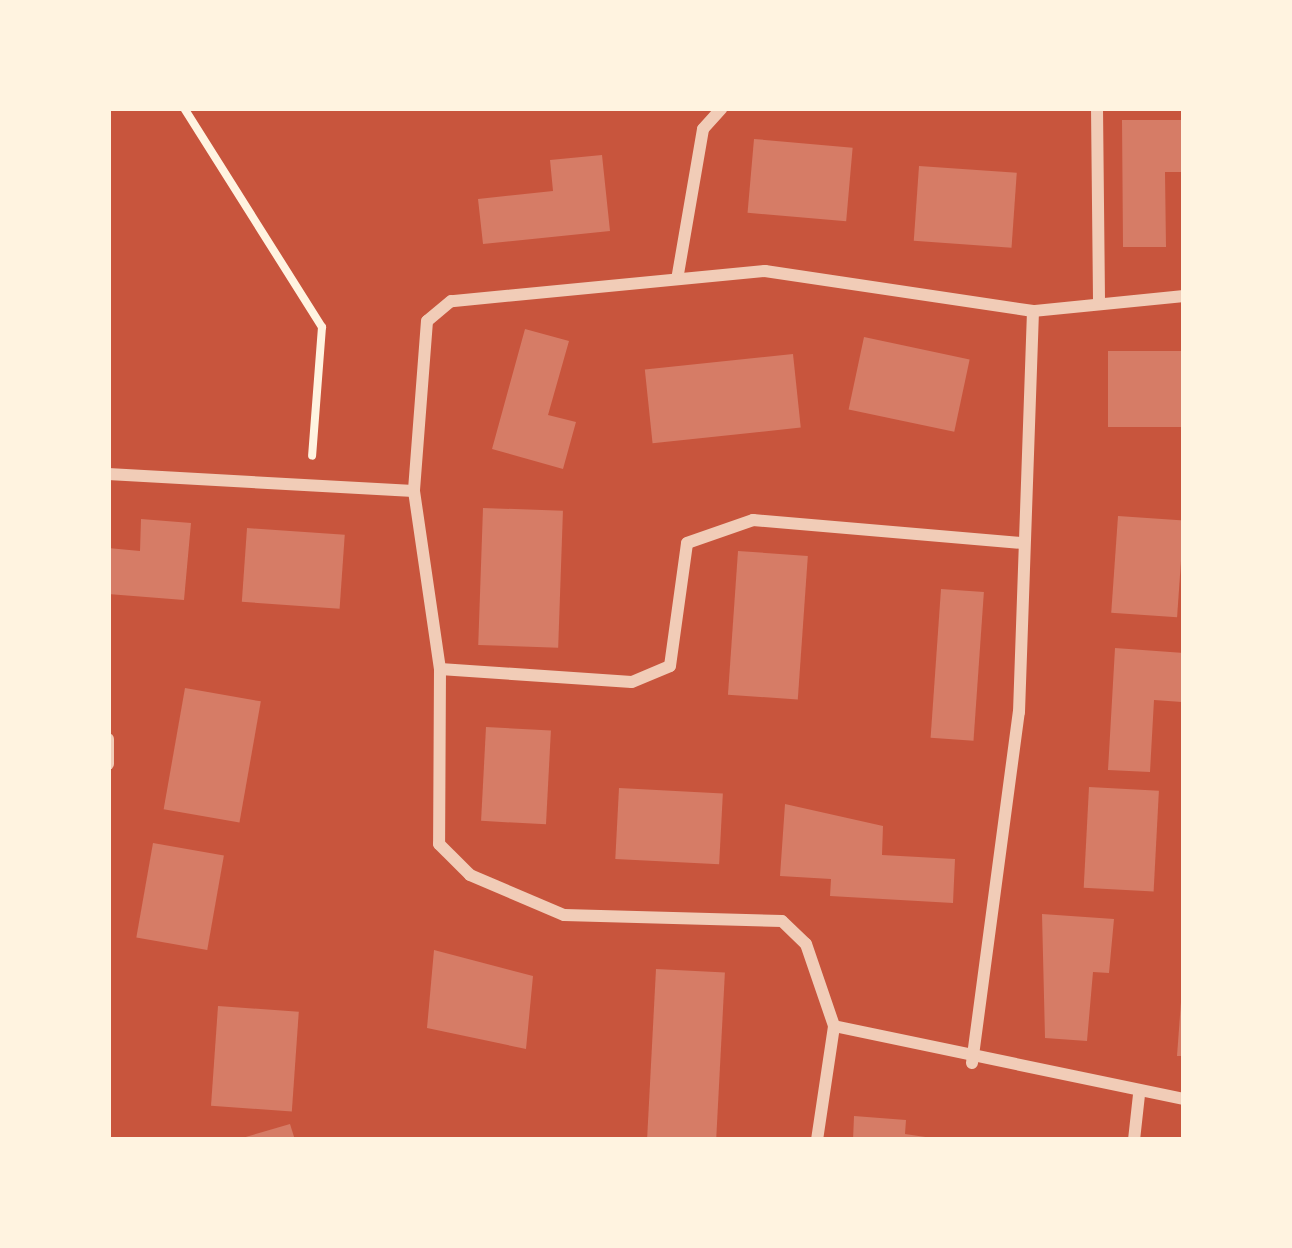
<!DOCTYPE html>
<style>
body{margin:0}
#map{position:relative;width:1292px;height:1248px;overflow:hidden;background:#c8553d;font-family:Ubuntu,sans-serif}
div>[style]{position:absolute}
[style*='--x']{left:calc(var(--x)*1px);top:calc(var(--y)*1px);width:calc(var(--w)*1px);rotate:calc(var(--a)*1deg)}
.building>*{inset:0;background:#d67c66;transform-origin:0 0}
.path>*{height:8px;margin:-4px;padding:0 4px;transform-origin:4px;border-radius:4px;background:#fff3e0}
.minor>*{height:12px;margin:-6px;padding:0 6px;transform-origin:6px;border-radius:6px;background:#f1ccb7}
span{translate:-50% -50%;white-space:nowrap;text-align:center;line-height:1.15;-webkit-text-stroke:10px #fff3e0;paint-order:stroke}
.frame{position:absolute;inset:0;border:111px solid #fff3e0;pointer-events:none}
</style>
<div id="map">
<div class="building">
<div style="clip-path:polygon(1122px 120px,1184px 120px,1184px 172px,1165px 172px,1166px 247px,1123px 247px)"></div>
<div style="left:754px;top:139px;width:99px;height:74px;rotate:5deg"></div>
<div style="clip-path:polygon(602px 155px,610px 231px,483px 244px,478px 199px,553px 191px,550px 160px)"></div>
<div style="left:919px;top:166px;width:98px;height:75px;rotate:4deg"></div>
<div style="clip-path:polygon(525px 329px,569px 341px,548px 415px,576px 422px,563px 469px,492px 449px)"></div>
<div style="left:864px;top:337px;width:108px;height:74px;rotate:12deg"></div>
<div style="left:1184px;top:351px;width:76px;height:76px;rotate:90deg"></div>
<div style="left:793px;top:354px;width:74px;height:149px;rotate:84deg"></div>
<div style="left:483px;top:508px;width:80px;height:137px;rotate:2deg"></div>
<div style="left:1118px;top:516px;width:66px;height:97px;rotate:4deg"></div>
<div style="clip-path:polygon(141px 519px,191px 523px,184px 600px,108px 594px,108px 548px,140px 551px)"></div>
<div style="left:247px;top:528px;width:98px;height:74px;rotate:4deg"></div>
<div style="left:738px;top:551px;width:70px;height:144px;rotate:4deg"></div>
<div style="left:941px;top:589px;width:43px;height:149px;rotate:4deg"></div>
<div style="clip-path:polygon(1115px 648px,1184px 653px,1182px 702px,1154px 700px,1150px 772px,1108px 770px)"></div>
<div style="left:185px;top:688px;width:77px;height:123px;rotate:10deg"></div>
<div style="left:486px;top:727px;width:65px;height:94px;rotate:3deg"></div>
<div style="left:1089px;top:787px;width:70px;height:101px;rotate:3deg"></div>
<div style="left:619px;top:788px;width:104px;height:71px;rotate:3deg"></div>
<div style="clip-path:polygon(785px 804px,883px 826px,882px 855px,955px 859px,953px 903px,830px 896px,831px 879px,780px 876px)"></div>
<div style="left:153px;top:843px;width:72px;height:96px;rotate:10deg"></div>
<div style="clip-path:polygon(1042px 914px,1114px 919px,1109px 973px,1093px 972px,1087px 1041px,1045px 1038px)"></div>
<div style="clip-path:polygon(434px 950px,533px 976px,526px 1049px,427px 1028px)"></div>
<div style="left:656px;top:969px;width:69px;height:170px;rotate:3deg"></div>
<div style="clip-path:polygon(1181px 1002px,1184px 1002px,1184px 1056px,1177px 1056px)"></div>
<div style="left:218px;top:1006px;width:81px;height:100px;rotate:4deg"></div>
<div style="clip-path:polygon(854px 1116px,906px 1120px,905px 1134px,946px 1140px,853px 1140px)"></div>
<div style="clip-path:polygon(290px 1124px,295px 1140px,240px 1140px,239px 1139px)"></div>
</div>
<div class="path">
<div style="--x:184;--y:108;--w:259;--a:57.8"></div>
<div style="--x:322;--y:327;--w:129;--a:94.4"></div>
</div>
<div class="minor">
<div style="--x:1097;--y:108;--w:192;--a:89.4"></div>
<div style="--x:678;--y:274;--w:147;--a:-80.2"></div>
<div style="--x:703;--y:129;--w:28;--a:-48"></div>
<div style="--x:1184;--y:296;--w:152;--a:174.3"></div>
<div style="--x:1033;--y:311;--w:271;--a:-171.5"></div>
<div style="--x:765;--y:271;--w:315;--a:174.5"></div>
<div style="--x:451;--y:301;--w:31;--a:140"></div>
<div style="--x:427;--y:321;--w:170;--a:94.4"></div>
<div style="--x:414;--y:491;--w:180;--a:81.7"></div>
<div style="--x:440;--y:669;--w:175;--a:90.3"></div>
<div style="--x:439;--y:844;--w:44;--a:45"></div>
<div style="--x:470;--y:875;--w:102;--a:23.1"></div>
<div style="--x:564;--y:915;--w:218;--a:1.6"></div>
<div style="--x:782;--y:921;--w:33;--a:44"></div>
<div style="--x:806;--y:944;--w:87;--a:71.1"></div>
<div style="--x:834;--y:1026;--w:358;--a:11.8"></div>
<div style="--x:108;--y:474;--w:306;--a:3.2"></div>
<div style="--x:440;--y:669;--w:192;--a:3.9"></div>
<div style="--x:632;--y:682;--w:41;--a:-22.8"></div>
<div style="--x:670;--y:666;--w:124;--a:-82.1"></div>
<div style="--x:687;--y:543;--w:70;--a:-19.2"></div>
<div style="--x:753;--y:520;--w:268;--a:4.9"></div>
<div style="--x:108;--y:739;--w:25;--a:90"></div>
<div style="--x:972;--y:1063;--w:354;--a:-82.4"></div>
<div style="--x:1019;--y:712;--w:401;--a:-88"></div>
<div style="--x:817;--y:1140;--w:115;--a:-81.5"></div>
<div style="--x:1134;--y:1140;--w:45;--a:-83.7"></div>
</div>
<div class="frame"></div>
</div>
